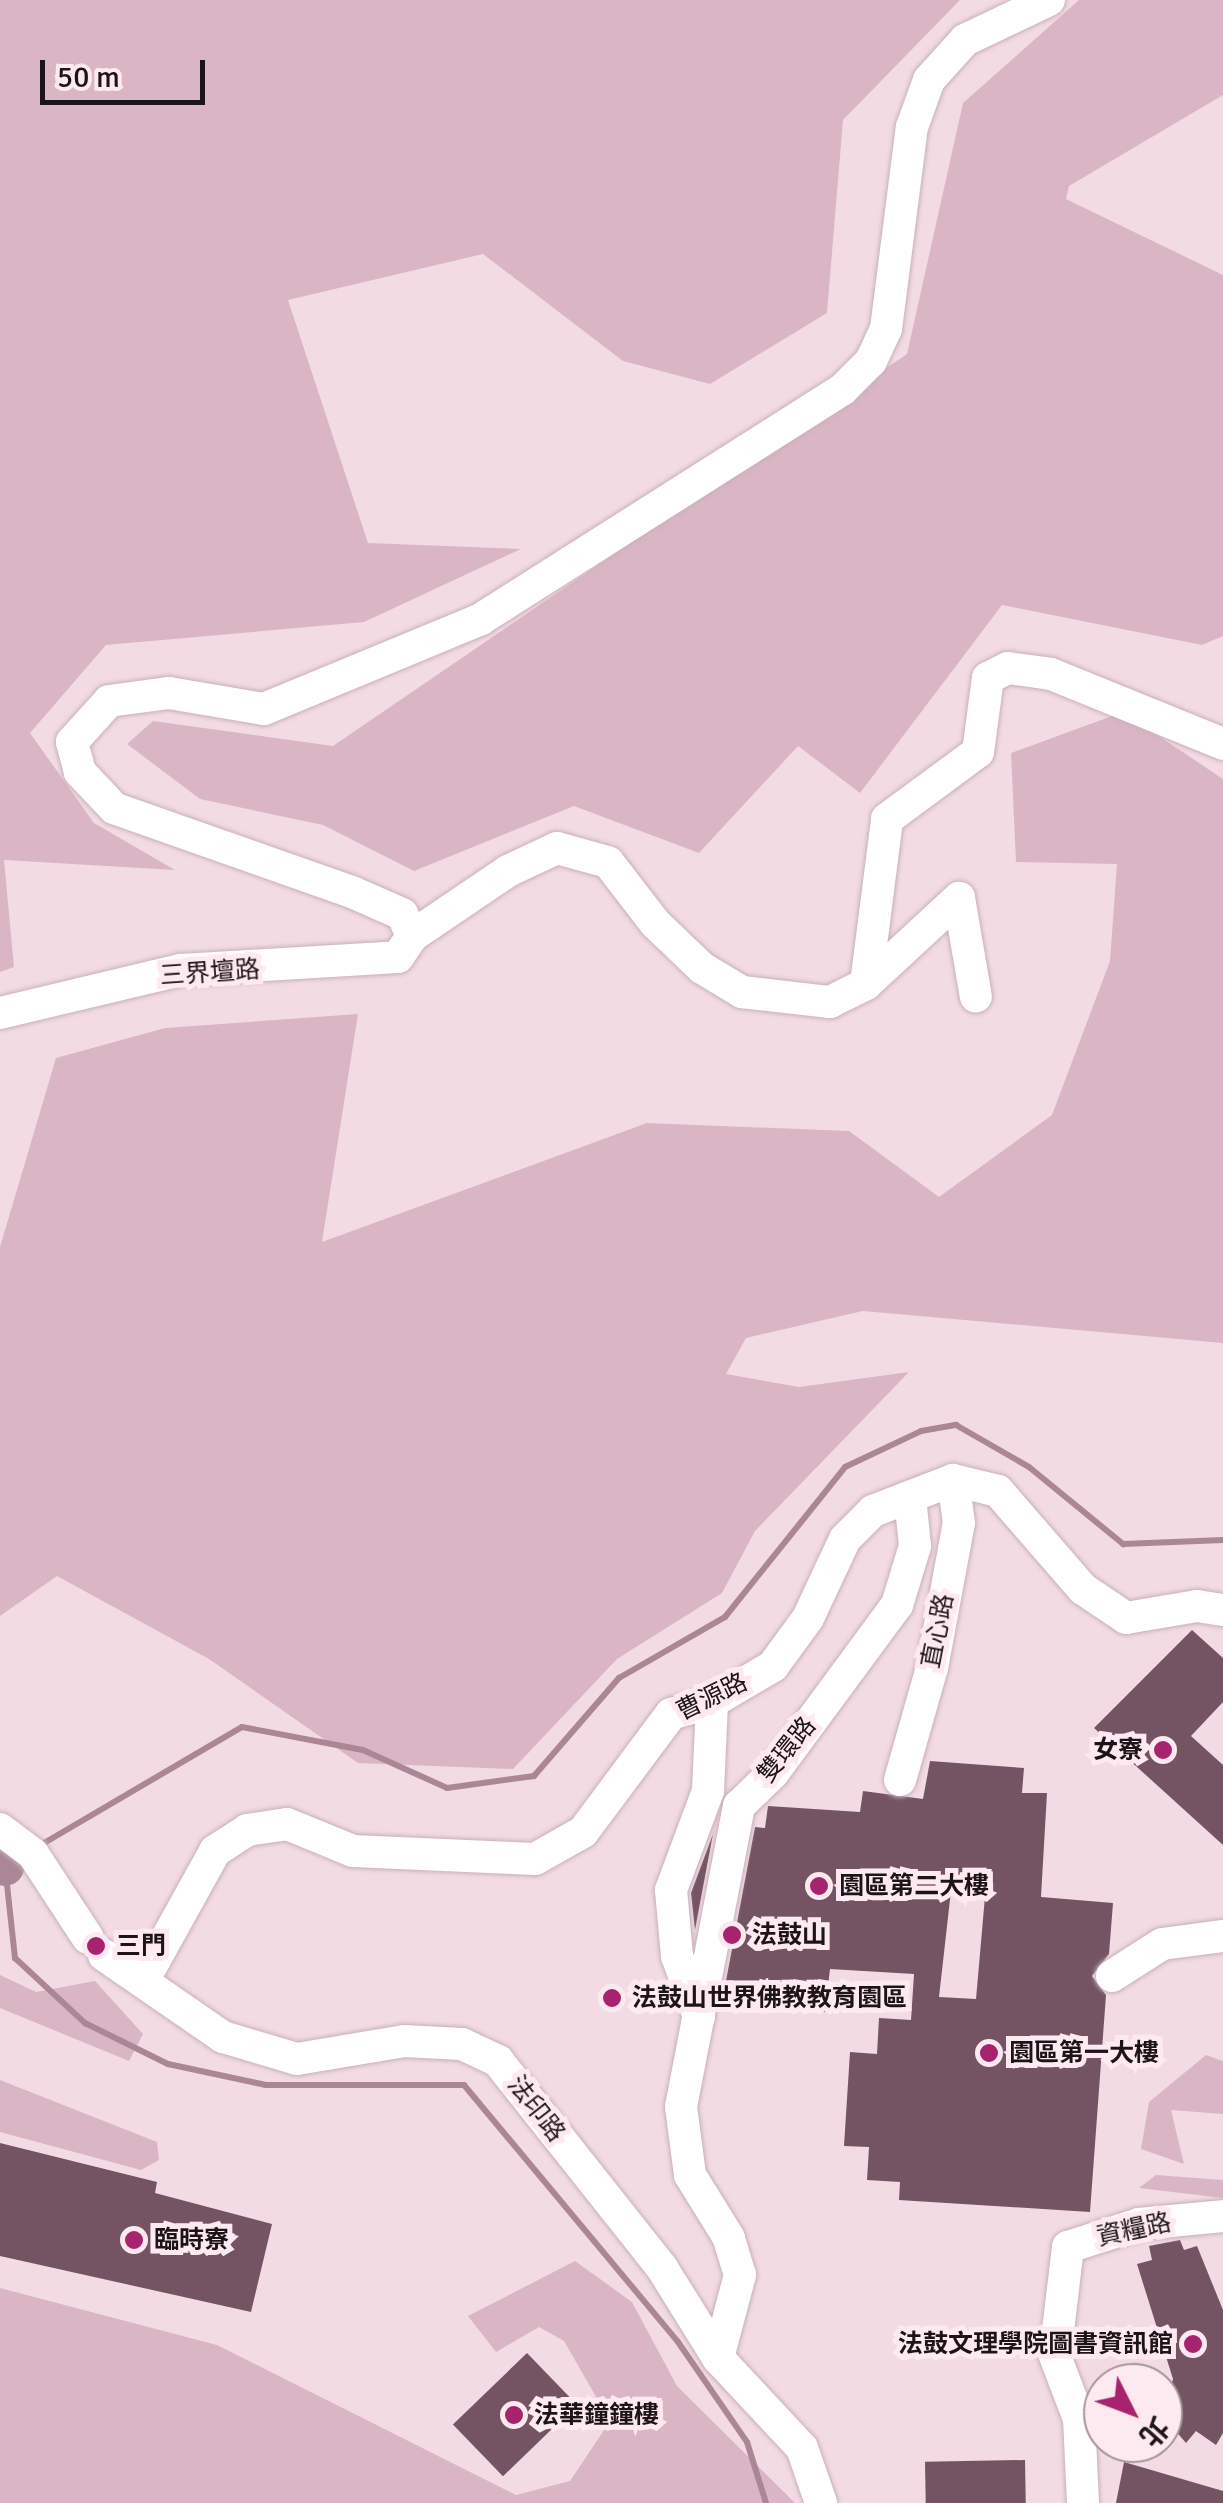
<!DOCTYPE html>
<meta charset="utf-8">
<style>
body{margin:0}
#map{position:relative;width:1223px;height:2503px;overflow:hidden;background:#f3dbe4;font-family:Signika,"Noto Sans TC",sans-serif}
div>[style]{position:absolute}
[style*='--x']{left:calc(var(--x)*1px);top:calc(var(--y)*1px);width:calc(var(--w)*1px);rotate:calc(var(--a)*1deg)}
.green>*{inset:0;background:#dab6c4}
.stream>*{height:6px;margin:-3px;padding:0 3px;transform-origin:3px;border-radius:3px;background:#ab8796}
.river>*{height:40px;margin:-20px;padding:0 20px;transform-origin:20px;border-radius:20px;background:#ab8796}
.building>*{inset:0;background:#745462;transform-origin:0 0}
.roads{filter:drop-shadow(0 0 2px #c8b1ba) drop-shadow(0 0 2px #c8b1ba)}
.minor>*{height:32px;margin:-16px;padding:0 16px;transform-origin:16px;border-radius:16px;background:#fff}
.dots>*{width:28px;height:28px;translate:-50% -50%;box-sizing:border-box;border:5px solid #fdeaf1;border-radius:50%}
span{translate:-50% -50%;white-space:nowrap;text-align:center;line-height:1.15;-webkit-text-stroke:10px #fdeaf1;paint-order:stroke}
.street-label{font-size:25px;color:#1c1418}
.poi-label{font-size:25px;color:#1c1418;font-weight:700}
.right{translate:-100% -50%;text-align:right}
.left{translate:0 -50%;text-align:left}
.north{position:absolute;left:1083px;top:2363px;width:100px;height:100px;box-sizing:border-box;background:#fdeaf1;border:2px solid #a3949a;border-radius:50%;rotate:132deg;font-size:28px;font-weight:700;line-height:40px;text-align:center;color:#1c1418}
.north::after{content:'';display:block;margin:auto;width:35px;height:45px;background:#a8236d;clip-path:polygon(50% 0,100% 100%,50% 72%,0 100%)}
.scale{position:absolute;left:40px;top:60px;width:165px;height:45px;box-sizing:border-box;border:5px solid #1c1418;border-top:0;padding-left:12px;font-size:30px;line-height:35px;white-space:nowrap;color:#1c1418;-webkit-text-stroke:8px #fdeaf1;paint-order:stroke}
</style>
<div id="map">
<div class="green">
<div style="clip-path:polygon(0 0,960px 0,843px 120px,827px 313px,710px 384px,623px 361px,483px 254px,288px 300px,368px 543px,521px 549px,364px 622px,106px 645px,30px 733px,94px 823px,175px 870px,4px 860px,14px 967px,0 972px)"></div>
<div style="clip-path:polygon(1079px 0,1223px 0,1223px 95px,1069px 186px,1066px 199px,1223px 275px,1223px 636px,1202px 645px,1002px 605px,860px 793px,798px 746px,699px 853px,574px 806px,414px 871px,323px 825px,200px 799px,127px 744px,153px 721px,333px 746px,907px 354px,963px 103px)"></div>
<div style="clip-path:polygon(1123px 712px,1223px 779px,1223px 1343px,863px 1311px,746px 1338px,726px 1374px,799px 1387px,909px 1372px,755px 1531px,722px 1593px,617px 1659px,513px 1769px,358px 1763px,209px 1659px,57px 1576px,0 1616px,0 1247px,56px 1058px,165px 1028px,358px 1014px,322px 1242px,647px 1123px,849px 1131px,939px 1197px,1052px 1115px,1110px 961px,1117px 864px,1016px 862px,1011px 753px)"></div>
<div style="clip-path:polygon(0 1975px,36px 1992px,95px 1981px,143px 2034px,129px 2061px,0 2008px)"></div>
<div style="clip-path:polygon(1206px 2055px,1223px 2061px,1223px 2114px,1171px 2110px,1184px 2164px,1141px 2149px,1149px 2102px)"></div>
<div style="clip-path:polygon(0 2080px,157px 2142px,159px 2160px,141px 2170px,0 2132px)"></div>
<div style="clip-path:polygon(1156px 2175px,1223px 2180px,1223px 2198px,1139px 2188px)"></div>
<div style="clip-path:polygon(575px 2261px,632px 2302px,677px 2386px,795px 2503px,0 2503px,0 2288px,217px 2345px,516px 2495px,570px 2481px,610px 2421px,564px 2341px,539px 2327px,496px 2352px,468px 2316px)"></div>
</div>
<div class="stream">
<div style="--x:39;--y:1846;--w:235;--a:-30.4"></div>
<div style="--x:242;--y:1727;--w:123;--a:10.8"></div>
<div style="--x:363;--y:1750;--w:92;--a:24.3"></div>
<div style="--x:447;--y:1788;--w:88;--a:-7.9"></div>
<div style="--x:534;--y:1776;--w:130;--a:-49.1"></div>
<div style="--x:619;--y:1678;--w:122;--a:-29.9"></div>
<div style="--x:725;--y:1617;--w:192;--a:-51.3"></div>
<div style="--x:845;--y:1467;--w:84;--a:-25.3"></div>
<div style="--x:921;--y:1431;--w:36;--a:-10"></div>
<div style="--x:956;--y:1425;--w:84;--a:29.9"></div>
<div style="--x:1029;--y:1467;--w:122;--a:39.3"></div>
<div style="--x:1123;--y:1544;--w:100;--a:-2.3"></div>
<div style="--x:20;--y:1858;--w:17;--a:152"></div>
<div style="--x:5;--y:1866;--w:93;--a:83.8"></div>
<div style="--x:15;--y:1958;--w:96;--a:42.9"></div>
<div style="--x:85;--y:2023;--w:93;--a:26.3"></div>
<div style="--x:168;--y:2064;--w:100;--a:12.1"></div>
<div style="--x:266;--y:2085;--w:198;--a:0"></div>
<div style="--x:464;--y:2085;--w:334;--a:50.2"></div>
<div style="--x:678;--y:2342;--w:121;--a:55.4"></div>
<div style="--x:747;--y:2442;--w:64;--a:72.7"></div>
</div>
<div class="river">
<div style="--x:0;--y:1864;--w:5;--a:22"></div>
</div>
<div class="building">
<div style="clip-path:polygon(1192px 1630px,1223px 1658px,1223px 1702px,1191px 1736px,1223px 1765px,1223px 1845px,1094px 1728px)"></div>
<div style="clip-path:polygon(evenodd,930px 1761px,1024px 1768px,1022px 1793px,1047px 1793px,1041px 1897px,1113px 1903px,1109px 1954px,1092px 1976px,1106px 1995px,1090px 2212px,899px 2200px,900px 2182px,867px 2180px,869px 2147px,844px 2146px,850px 2052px,877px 2054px,879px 2018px,911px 2020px,914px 1974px,830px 1969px,825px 2012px,751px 2007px,753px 1988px,725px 1986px,755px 1827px,765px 1828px,768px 1806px,860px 1812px,863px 1791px,923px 1799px,930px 1761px,952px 1882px,986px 1885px,976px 1999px,939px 1997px,952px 1882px)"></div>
<div style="clip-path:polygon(713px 1834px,695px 1930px,691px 1893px)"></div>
<div style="clip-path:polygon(0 2143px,157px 2182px,155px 2193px,272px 2224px,251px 2312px,0 2256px)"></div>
<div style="clip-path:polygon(1180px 2240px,1184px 2250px,1197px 2246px,1223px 2310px,1223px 2433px,1216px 2445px,1196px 2431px,1186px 2443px,1163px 2416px,1173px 2379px,1137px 2264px,1152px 2260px,1149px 2246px)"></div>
<div style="left:527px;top:2353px;width:72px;height:103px;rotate:46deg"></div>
<div style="left:1025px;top:2460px;width:43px;height:100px;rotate:89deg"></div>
<div style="clip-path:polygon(1124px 2462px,1223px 2491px,1223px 2503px,1116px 2503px)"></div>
</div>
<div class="roads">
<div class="minor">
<div style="--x:412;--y:936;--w:24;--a:-114"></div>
<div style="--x:402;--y:914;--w:55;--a:-156.3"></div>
<div style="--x:352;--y:892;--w:252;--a:-160.6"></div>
<div style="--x:114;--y:808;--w:50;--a:-133.4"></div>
<div style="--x:80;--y:772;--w:31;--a:-105"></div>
<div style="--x:72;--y:742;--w:55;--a:-47.9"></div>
<div style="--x:109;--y:701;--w:61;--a:-7.6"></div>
<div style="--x:169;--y:693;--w:96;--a:9.6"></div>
<div style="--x:264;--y:709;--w:235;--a:-22.5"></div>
<div style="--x:481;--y:619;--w:428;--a:-32.4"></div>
<div style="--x:842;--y:390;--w:41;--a:-45"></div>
<div style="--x:871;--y:361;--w:35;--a:-65"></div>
<div style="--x:886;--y:329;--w:204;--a:-82.7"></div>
<div style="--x:912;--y:127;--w:50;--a:-70.1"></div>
<div style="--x:929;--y:80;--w:54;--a:-48"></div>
<div style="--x:965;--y:40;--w:93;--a:-25.5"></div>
<div style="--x:866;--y:984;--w:127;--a:-42.8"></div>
<div style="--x:959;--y:898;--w:100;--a:80.3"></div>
<div style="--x:0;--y:1013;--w:186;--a:-13.4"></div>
<div style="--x:181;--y:970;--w:217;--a:-3.4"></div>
<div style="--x:398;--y:957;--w:25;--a:-56"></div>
<div style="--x:412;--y:936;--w:116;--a:-34.1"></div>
<div style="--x:508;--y:871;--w:54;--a:-25.1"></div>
<div style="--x:557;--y:848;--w:53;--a:15.4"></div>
<div style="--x:608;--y:862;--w:77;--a:52.4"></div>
<div style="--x:655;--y:923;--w:65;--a:43.8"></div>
<div style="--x:702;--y:968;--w:47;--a:31"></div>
<div style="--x:742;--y:992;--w:89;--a:6.5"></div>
<div style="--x:830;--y:1002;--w:40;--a:-26.6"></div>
<div style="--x:866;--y:984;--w:166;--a:-82.7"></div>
<div style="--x:887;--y:819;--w:113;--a:-36.4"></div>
<div style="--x:978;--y:752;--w:75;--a:-82.3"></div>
<div style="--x:988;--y:678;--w:22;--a:-27"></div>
<div style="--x:1008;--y:668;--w:43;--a:7.9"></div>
<div style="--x:1051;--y:674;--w:186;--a:22.1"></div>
<div style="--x:900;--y:1780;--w:116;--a:-74.1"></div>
<div style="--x:932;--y:1668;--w:147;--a:-79.5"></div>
<div style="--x:959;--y:1523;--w:43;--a:-97.9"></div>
<div style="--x:0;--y:1829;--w:41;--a:37.1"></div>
<div style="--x:33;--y:1854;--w:100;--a:56.8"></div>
<div style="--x:104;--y:1955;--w:145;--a:34.6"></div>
<div style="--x:223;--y:2037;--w:77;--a:16.6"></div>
<div style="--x:297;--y:2059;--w:109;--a:-9.5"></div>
<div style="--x:404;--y:2041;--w:58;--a:3"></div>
<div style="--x:462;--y:2044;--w:40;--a:25"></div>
<div style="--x:498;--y:2061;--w:264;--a:51.6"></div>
<div style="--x:662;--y:2268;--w:106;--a:58.1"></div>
<div style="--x:718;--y:2358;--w:123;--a:47"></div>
<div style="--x:802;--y:2448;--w:58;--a:70.9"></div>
<div style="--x:1112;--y:1976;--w:59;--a:-32.6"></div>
<div style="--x:1162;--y:1944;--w:62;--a:-7.5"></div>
<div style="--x:143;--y:1981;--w:149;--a:-61"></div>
<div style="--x:215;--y:1851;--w:38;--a:-33"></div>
<div style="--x:247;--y:1830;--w:40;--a:-8.5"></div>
<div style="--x:287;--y:1824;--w:71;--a:22.2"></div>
<div style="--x:353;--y:1851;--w:182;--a:2.5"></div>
<div style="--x:535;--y:1859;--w:55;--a:-29.4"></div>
<div style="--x:583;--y:1832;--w:147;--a:-53.3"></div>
<div style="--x:671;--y:1714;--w:43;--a:-16.3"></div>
<div style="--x:712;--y:1702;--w:71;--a:-30.5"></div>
<div style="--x:773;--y:1666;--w:59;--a:-53.9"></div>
<div style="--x:808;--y:1618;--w:87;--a:-64.9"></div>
<div style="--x:845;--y:1539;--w:40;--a:-45"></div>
<div style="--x:873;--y:1511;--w:86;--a:-21.2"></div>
<div style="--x:953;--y:1480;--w:46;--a:13.7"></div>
<div style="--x:998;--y:1491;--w:130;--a:49.1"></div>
<div style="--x:1083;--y:1589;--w:52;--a:34"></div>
<div style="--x:1126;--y:1618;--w:72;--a:-9.6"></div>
<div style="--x:1197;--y:1606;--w:26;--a:9"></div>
<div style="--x:699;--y:2017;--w:65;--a:-109.8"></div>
<div style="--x:677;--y:1956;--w:66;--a:-95.2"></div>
<div style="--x:671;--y:1890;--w:106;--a:-69.5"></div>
<div style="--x:708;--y:1791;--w:89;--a:-87.4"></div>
<div style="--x:718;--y:2358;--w:86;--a:-75.2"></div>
<div style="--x:740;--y:2275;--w:39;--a:-107"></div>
<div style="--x:729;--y:2238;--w:74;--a:-121.8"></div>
<div style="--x:690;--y:2175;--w:69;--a:-97.5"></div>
<div style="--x:681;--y:2107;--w:307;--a:-79.1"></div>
<div style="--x:739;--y:1806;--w:47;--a:-44.1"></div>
<div style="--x:773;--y:1773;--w:209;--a:-53.6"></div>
<div style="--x:897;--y:1605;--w:62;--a:-73"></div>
<div style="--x:915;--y:1546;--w:49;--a:-95.8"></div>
<div style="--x:1083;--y:2503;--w:84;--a:-92.7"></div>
<div style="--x:1079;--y:2419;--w:67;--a:-110.9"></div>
<div style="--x:1055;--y:2356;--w:110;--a:-83.2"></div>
<div style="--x:1068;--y:2247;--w:75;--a:-17.9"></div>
<div style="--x:1139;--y:2224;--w:84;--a:-5.4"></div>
</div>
</div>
<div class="dots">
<div style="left:1163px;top:1750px;background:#a8236d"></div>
<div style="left:819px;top:1886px;background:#a8236d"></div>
<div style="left:732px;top:1935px;background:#a8236d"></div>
<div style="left:96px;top:1946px;background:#a8236d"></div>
<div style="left:612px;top:1998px;background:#a8236d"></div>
<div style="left:989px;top:2053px;background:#a8236d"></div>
<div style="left:134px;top:2240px;background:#a8236d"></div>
<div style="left:1193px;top:2344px;background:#a8236d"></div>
<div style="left:514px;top:2415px;background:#a8236d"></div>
</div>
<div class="street-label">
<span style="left:210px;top:973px;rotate:-4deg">三界壇路</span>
<span style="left:938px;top:1631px;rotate:-79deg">直心路</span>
<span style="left:712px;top:1697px;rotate:-26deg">曹源路</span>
<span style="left:787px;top:1750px;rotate:-51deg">雙環路</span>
<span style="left:536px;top:2109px;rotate:52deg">法印路</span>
<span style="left:1134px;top:2230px;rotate:-12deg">資糧路</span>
</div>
<div class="poi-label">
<span class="right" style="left:1143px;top:1750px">女寮</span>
<span class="left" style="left:839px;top:1886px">園區第二大樓</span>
<span class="left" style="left:752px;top:1935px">法鼓山</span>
<span class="left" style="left:116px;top:1946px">三門</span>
<span class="left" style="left:632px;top:1998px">法鼓山世界佛教教育園區</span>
<span class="left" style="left:1009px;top:2053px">園區第一大樓</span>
<span class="left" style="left:154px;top:2240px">臨時寮</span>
<span class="right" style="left:1173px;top:2344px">法鼓文理學院圖書資訊館</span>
<span class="left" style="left:534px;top:2415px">法華鐘鐘樓</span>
</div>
<div class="north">北</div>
<div class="scale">50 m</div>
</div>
